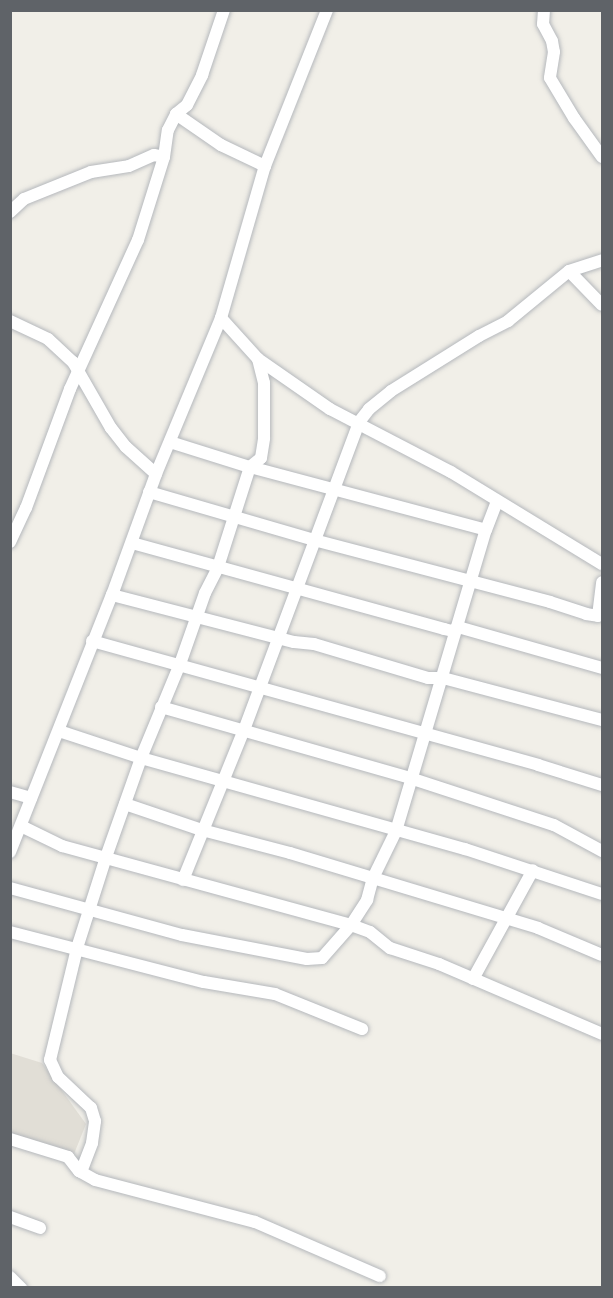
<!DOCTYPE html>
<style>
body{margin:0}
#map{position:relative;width:613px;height:1298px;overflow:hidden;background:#f1efe8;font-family:"Public Sans",sans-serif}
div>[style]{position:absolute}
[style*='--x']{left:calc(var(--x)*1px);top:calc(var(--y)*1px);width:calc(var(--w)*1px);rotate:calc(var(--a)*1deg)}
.education>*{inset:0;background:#e1ded6}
.roads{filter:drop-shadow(0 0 2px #b5b8bc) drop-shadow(0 0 2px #b5b8bc)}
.minor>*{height:12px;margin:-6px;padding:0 6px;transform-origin:6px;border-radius:6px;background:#fff}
span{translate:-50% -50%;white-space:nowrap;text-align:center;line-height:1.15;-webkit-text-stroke:5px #fff;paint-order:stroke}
.frame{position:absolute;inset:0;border:12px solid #5f6368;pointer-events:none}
</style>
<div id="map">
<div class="education">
<div style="clip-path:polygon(10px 1053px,42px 1063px,86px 1124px,74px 1154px,11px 1134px)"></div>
</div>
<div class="roads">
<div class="minor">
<div style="--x:544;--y:10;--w:14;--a:94"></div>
<div style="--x:543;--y:24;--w:19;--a:62"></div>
<div style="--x:552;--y:41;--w:11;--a:80"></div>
<div style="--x:554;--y:52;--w:26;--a:99"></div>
<div style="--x:550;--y:78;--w:47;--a:59"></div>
<div style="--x:574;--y:118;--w:48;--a:54.3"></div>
<div style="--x:176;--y:114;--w:55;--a:34.6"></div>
<div style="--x:221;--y:145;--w:49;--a:25.5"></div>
<div style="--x:10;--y:212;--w:19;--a:-43"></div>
<div style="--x:24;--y:199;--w:72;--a:-21.9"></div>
<div style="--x:91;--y:172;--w:38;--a:-9"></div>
<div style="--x:129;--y:166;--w:27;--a:-24"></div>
<div style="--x:154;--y:155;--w:10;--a:11"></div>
<div style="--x:569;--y:271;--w:47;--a:45.9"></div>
<div style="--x:221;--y:318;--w:55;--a:47.9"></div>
<div style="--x:258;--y:359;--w:88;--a:34.8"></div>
<div style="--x:330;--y:409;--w:136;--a:27.5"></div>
<div style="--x:451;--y:472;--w:177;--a:31.4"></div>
<div style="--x:10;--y:321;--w:42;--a:25.3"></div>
<div style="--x:48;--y:339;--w:34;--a:43"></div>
<div style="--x:73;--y:362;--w:76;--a:60.1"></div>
<div style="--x:111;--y:428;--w:24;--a:52"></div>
<div style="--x:126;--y:447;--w:40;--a:42"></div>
<div style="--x:170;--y:442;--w:84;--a:17.4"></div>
<div style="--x:250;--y:467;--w:244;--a:14.9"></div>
<div style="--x:149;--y:492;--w:172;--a:16.2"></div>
<div style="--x:314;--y:540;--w:244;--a:14.7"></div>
<div style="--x:550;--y:602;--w:38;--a:18"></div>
<div style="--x:586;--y:614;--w:12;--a:9"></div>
<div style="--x:598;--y:616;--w:34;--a:-83"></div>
<div style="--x:10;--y:542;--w:38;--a:-65"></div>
<div style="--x:26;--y:508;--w:127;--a:-69.7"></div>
<div style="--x:70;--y:389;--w:164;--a:-65.5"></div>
<div style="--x:138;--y:240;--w:87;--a:-72.6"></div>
<div style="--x:164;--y:157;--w:27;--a:-82"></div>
<div style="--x:168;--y:130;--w:18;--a:-63"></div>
<div style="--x:176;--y:114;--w:14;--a:-39"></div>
<div style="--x:187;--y:105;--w:34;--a:-63"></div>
<div style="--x:202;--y:75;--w:69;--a:-71.3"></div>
<div style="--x:132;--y:543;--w:324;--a:15.4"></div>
<div style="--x:444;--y:629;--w:9;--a:13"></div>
<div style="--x:453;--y:631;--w:6;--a:-39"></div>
<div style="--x:458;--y:627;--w:150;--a:15.9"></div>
<div style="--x:112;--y:595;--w:188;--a:14.5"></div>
<div style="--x:294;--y:642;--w:20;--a:6"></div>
<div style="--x:314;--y:644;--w:119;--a:16.6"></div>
<div style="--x:428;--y:678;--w:15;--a:0"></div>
<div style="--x:443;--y:678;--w:164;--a:14.8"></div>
<div style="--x:92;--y:641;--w:463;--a:15.5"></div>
<div style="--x:538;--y:765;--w:67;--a:17.4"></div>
<div style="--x:161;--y:707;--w:262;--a:15.9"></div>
<div style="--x:413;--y:779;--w:148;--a:18.1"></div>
<div style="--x:554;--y:825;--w:55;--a:28.4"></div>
<div style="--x:59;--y:731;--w:86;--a:18.2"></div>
<div style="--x:141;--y:758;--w:337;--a:15.7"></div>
<div style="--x:465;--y:849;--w:144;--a:18.2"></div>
<div style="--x:10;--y:792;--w:22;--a:16"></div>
<div style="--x:125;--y:804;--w:81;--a:18.7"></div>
<div style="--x:202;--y:830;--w:91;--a:14.6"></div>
<div style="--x:290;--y:853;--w:259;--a:16.8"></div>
<div style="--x:538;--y:928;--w:69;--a:22.9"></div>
<div style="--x:21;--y:826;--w:46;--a:26"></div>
<div style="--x:62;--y:846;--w:300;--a:15.3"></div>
<div style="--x:351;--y:925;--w:20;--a:20"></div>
<div style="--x:370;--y:932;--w:26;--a:39"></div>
<div style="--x:390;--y:948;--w:52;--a:18.1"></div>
<div style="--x:439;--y:964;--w:177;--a:23.2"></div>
<div style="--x:10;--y:852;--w:277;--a:-68.4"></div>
<div style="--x:112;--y:595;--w:129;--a:-70"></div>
<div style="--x:156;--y:474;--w:169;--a:-67.4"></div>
<div style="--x:221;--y:318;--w:158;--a:-73.9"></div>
<div style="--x:265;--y:166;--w:168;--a:-68.3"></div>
<div style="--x:183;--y:880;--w:162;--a:-67.9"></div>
<div style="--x:244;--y:730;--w:329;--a:-69.5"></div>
<div style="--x:359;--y:422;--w:16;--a:-52"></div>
<div style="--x:369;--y:409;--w:28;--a:-39"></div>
<div style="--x:391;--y:391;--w:104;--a:-32"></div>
<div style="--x:479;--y:336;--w:33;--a:-27"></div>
<div style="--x:508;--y:321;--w:79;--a:-39.3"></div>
<div style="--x:569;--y:271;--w:35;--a:-18"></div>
<div style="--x:10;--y:888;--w:178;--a:15.3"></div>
<div style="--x:182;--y:935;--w:127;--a:10.9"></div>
<div style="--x:307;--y:959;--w:15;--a:-4"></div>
<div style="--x:322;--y:958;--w:44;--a:-48.7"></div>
<div style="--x:351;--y:925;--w:30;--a:-57"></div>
<div style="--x:367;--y:900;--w:23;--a:-75"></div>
<div style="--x:373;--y:878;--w:52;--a:-63.9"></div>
<div style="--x:396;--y:831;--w:314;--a:-73.4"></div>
<div style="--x:486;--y:530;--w:30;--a:-69"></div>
<div style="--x:10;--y:932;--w:200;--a:14.5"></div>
<div style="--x:204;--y:982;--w:72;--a:9.6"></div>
<div style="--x:275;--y:994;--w:94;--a:21.9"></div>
<div style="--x:473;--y:979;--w:124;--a:-61.2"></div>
<div style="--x:10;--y:1139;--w:61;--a:17.2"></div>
<div style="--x:68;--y:1157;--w:18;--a:52"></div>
<div style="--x:79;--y:1171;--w:18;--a:29"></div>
<div style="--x:95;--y:1180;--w:165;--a:14.7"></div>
<div style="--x:255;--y:1222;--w:136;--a:23.4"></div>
<div style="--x:81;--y:1172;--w:31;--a:-69"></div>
<div style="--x:92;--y:1143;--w:22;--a:-82"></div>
<div style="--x:95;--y:1121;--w:14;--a:-107"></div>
<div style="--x:91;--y:1108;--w:45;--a:-136.8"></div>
<div style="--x:58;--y:1077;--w:19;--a:-115"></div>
<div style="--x:50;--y:1060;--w:115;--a:-76.4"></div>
<div style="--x:77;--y:948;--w:96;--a:-72.3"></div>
<div style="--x:106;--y:857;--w:105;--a:-70.5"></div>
<div style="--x:141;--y:758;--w:102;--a:-67.5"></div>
<div style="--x:180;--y:664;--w:75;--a:-70.6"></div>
<div style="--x:205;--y:593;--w:29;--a:-63"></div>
<div style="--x:218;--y:567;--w:105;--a:-72.3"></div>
<div style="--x:250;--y:467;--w:14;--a:-39"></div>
<div style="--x:261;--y:458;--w:20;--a:-81"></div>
<div style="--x:264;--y:438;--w:55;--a:-90"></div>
<div style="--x:264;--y:383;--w:25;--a:-104"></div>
<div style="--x:10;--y:1217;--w:32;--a:20"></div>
<div style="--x:10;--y:1277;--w:16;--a:45"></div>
</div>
</div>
<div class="frame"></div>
</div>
